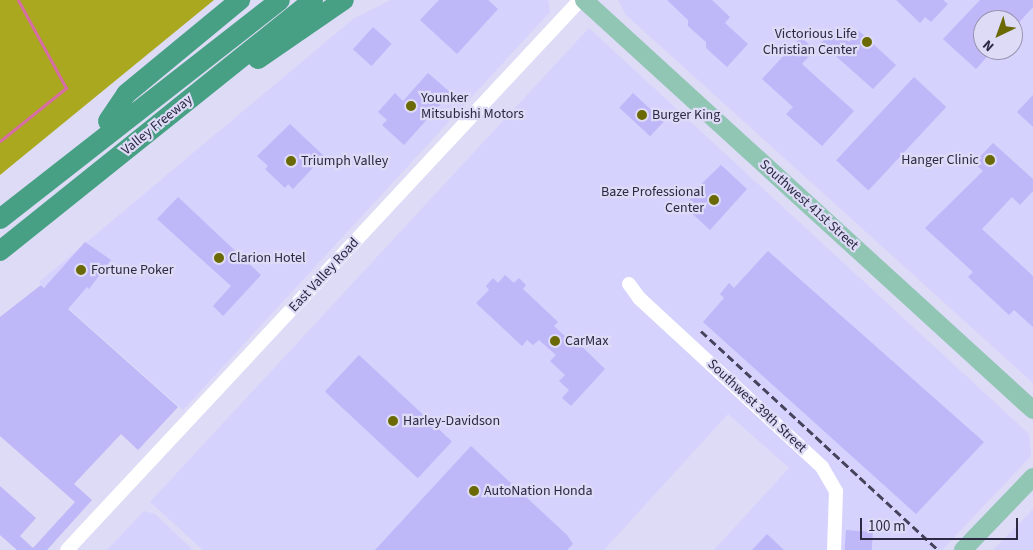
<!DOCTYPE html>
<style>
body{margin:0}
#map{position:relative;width:1033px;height:550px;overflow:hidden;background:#dddbf6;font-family:"Source Sans 3",sans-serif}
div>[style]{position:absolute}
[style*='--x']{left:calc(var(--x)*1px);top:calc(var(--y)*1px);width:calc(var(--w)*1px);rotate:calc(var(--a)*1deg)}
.built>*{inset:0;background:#d5d2fd}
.forest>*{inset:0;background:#aaa81f}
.stream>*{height:3px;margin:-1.5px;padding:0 1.5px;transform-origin:1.5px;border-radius:1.5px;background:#d66da4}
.building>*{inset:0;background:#beb7f8;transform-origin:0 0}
.minor>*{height:14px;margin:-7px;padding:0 7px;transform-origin:7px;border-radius:7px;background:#fff}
.major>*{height:18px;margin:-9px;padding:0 9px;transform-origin:9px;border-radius:9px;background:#91c6b5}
.highway>*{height:20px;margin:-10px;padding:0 10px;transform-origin:10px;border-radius:10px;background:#47a083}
.rail>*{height:3px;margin-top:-1.5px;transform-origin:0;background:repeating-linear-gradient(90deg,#45425c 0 8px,transparent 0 12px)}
.dots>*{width:14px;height:14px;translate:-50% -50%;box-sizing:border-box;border:2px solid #dddbf6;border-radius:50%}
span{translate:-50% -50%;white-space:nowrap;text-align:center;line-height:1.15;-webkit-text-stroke:4.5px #dddbf6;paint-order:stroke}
.poi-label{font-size:14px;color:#2c2943}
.right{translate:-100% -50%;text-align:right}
.left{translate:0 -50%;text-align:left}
.street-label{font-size:14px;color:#2c2943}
.north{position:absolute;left:973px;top:10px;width:50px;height:50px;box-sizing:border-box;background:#dddbf6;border:1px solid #9694ae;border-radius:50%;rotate:222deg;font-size:14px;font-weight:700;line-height:20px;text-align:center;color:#2c2943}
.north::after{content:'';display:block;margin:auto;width:18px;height:22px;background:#6a6904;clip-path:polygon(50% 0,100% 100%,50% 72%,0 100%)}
.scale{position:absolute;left:860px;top:518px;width:158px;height:22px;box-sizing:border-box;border:2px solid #2c2943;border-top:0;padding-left:6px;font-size:15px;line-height:18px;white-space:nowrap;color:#2c2943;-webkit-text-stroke:4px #dddbf6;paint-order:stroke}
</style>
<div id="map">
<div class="built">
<div style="clip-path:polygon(391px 0,548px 0,550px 12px,183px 410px,39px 282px,353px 19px)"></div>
<div style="clip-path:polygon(evenodd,618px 0,1033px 0,1033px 383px,626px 15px,618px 0,983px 20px,1013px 20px,1013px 50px,983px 50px,983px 20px)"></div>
<div style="clip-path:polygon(589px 28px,1029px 434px,1031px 456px,942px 550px,714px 550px,789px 468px,728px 414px,604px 550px,203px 550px,150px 502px)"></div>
<div style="clip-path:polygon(1033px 509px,1033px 550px,993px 550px)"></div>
<div style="clip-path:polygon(144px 511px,155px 514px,193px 550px,107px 550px)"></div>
</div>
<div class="forest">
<div style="clip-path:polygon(0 0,214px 0,0 175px)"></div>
</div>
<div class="stream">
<div style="--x:0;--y:141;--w:85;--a:-38.8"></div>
<div style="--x:66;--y:88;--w:100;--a:-118.6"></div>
</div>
<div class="building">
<div style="clip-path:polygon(439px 0,488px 0,498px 9px,457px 54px,420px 20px)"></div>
<div style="clip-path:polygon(667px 0,712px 0,730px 17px,725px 23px,748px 44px,727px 67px,706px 48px,706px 42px,688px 26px,688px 20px)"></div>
<div style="clip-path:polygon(896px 0,943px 0,948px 4px,931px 22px,925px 17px,920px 23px)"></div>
<div style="clip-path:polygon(980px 0,1033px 0,1033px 7px,1013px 29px,1013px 20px,983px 20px,983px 50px,993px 50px,976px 69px,943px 39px)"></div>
<div style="left:373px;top:27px;width:25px;height:30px;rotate:42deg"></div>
<div style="clip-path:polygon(834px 29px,849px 42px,859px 31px,896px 65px,873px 89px,821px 43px)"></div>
<div style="clip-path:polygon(801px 37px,815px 50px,802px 64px,854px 111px,822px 146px,786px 114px,793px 107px,762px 79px)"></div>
<div style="clip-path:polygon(428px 73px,451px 93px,404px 145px,382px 125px,387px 120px,378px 112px,395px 93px,403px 101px)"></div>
<div style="left:914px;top:77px;width:44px;height:114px;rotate:43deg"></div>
<div style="left:633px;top:93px;width:42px;height:20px;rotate:43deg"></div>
<div style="clip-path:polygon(1033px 95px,1033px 127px,1017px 112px)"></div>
<div style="clip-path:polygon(290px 124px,324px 156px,293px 189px,288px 184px,285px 188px,265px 169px,268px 166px,257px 156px)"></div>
<div style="clip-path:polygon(993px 143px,1033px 179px,1033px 191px,1020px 205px,1012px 197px,982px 229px,1033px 276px,1033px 327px,1014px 310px,1009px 315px,994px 301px,968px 277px,973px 272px,925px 228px,983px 171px,974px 163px)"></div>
<div style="clip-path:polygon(721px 165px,747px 189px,710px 230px,684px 206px,695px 194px,693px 192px)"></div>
<div style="clip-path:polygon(178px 197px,261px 275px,223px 316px,213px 306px,231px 286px,157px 219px)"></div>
<div style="clip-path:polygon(85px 242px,111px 260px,89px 289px,87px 287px,68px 309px,178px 407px,138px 450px,121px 434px,74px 484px,92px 500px,47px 550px,17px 550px,0 535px,0 486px,36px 518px,20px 536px,33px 548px,75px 502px,0 436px,0 317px,41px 285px,44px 288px)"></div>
<div style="clip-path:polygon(768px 251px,984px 442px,916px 514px,703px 322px,724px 298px,720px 294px,729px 283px,734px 288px)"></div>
<div style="clip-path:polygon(505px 275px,514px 283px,519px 278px,526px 285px,523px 289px,558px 322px,554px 326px,570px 341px,573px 338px,605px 369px,571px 406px,562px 398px,569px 390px,559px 381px,565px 375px,550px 361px,556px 355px,539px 340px,533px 345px,527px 340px,522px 346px,476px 303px,489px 290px,486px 286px,493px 278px,498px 283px)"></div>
<div style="left:359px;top:355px;width:127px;height:50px;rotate:43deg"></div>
<div style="clip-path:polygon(471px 446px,567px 535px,573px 544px,567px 550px,375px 550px)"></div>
<div style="left:846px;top:530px;width:27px;height:20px;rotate:4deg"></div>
<div style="clip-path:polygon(767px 534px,784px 550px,752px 550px)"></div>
</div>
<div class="minor">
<div style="--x:629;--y:284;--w:17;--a:54"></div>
<div style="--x:639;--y:298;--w:249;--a:42.7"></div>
<div style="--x:822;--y:467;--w:28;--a:60"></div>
<div style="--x:836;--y:491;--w:59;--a:91.9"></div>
<div style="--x:67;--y:550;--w:752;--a:-46.99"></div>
</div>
<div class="major">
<div style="--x:584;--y:0;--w:608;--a:42.4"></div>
<div style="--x:963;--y:550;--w:101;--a:-46.2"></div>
</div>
<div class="highway">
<div style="--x:258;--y:59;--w:104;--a:-34.5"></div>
<div style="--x:108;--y:121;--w:32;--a:-56"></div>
<div style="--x:126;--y:94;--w:148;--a:-39.5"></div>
<div style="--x:0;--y:219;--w:355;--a:-38"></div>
<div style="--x:0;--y:251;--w:401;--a:-38.7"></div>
</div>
<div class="rail">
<div style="--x:701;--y:331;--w:323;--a:42.7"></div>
</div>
<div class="dots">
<div style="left:867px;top:42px;background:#6a6904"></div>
<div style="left:411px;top:106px;background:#6a6904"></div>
<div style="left:642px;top:115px;background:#6a6904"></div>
<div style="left:990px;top:160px;background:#6a6904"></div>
<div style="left:291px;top:161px;background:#6a6904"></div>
<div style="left:714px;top:200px;background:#6a6904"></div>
<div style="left:219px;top:258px;background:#6a6904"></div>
<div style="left:81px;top:270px;background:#6a6904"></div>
<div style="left:555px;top:341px;background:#6a6904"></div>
<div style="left:393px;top:421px;background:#6a6904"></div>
<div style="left:474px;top:491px;background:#6a6904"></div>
</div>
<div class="poi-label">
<span class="right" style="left:857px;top:42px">Victorious Life<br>Christian Center</span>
<span class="left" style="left:421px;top:106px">Younker<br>Mitsubishi Motors</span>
<span class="left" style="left:652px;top:115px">Burger King</span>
<span class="right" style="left:979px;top:160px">Hanger Clinic</span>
<span class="left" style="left:301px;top:161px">Triumph Valley</span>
<span class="right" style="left:704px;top:200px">Baze Professional<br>Center</span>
<span class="left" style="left:229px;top:258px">Clarion Hotel</span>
<span class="left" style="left:91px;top:270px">Fortune Poker</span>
<span class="left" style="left:565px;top:341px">CarMax</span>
<span class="left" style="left:403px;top:421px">Harley-Davidson</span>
<span class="left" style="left:484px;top:491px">AutoNation Honda</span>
</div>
<div class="street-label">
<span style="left:157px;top:125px;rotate:-39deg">Valley Freeway</span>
<span style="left:809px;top:205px;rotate:42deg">Southwest 41st Street</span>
<span style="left:324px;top:275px;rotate:-47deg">East Valley Road</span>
<span style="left:757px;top:406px;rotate:43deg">Southwest 39th Street</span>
</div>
<div class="north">N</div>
<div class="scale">100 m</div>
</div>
